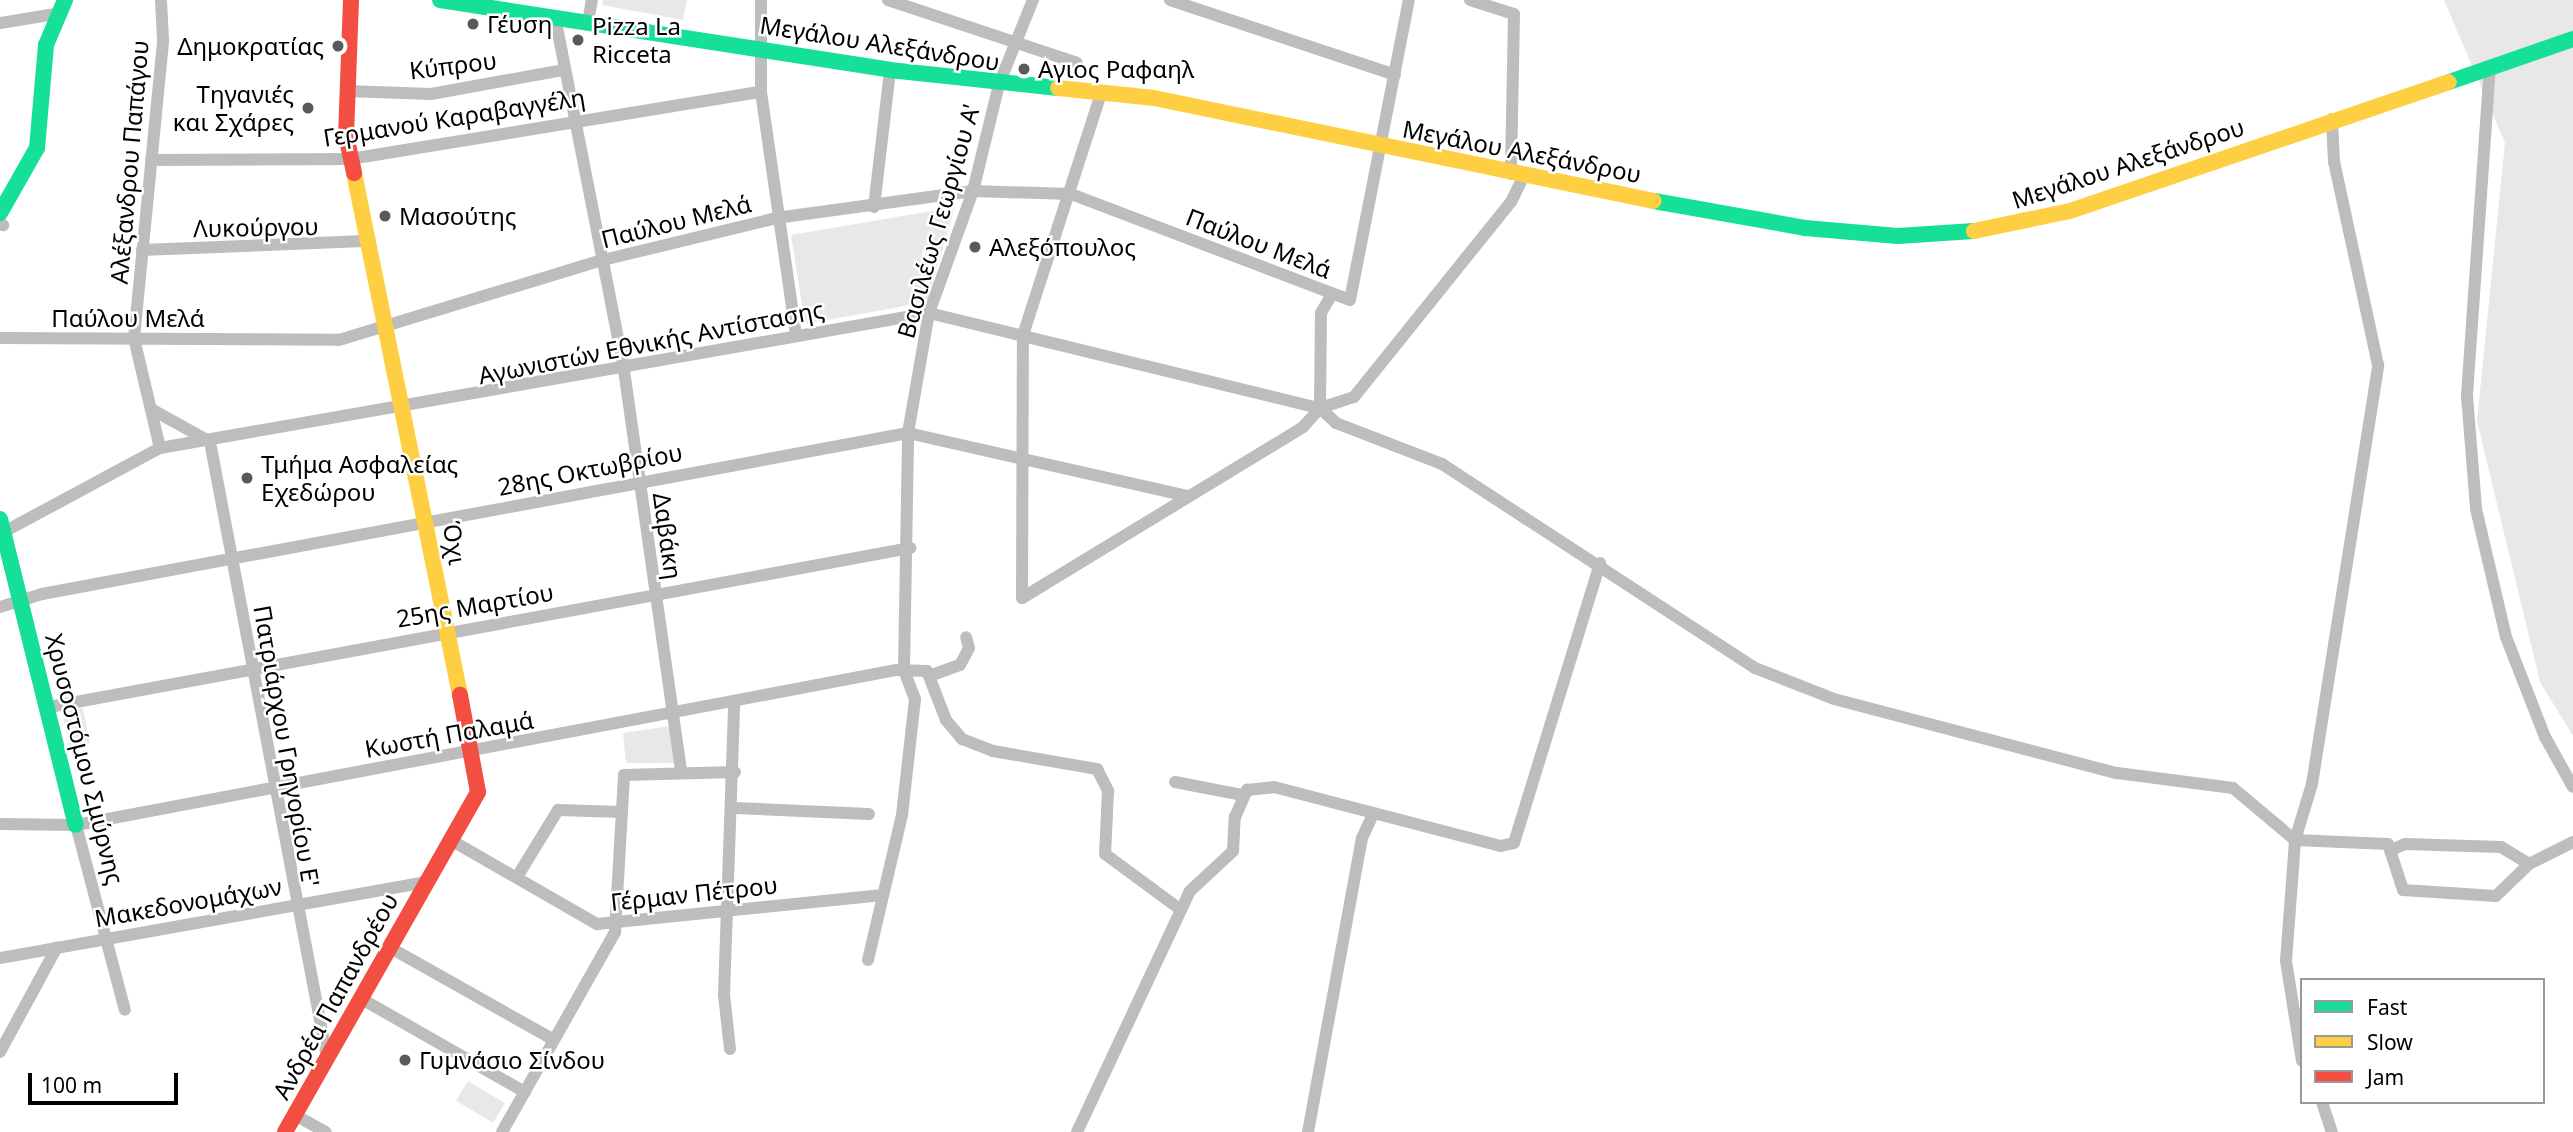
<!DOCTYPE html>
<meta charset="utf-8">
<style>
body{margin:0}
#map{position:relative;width:2573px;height:1132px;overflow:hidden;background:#fff;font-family:"Noto Sans",sans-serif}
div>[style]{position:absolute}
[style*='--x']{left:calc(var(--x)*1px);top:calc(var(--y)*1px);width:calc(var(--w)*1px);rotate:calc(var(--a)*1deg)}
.green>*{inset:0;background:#e8e8e8;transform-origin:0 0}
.street>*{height:12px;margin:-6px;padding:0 6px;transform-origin:6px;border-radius:6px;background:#bdbdbd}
.fast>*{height:16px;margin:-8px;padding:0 8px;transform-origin:8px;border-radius:8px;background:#16e098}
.slow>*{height:16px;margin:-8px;padding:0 8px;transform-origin:8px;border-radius:8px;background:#ffcf43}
.jam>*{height:16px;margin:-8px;padding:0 8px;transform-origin:8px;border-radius:8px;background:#f24e42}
.dots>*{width:19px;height:19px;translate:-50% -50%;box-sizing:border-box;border:4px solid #fff;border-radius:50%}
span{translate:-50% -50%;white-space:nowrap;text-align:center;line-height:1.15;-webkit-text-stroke:5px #fff;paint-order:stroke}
.poi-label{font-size:24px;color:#000}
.left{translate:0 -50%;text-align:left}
.right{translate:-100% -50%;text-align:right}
.street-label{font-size:24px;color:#000}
.legend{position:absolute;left:2300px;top:978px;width:245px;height:126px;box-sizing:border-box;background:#fff;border:2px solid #999;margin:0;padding:9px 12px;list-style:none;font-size:21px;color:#000}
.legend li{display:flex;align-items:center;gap:14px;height:35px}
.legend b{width:35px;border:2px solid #999}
.scale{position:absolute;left:28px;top:1073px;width:150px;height:32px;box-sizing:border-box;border:4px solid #000;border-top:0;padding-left:9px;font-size:21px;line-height:24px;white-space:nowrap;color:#000;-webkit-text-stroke:5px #fff;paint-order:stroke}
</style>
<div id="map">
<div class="green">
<div style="clip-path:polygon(603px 0,687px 0,683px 20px,602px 5px)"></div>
<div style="clip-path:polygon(2444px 0,2573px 0,2573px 736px,2540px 682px,2477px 421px,2505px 143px)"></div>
<div style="clip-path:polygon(955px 207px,927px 302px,805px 324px,791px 235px)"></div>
<div style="left:83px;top:708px;width:36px;height:21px;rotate:79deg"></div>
<div style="clip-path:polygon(670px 726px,676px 763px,626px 763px,623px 733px)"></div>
<div style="left:468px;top:1081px;width:43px;height:23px;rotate:31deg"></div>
</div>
<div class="street">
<div style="--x:761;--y:0;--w:92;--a:90"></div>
<div style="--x:761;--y:92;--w:246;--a:81.8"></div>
<div style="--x:888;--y:0;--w:199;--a:18.4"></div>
<div style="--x:1170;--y:0;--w:237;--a:18.4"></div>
<div style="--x:1470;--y:0;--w:46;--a:17.7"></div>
<div style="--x:1514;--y:14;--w:160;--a:91.1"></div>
<div style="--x:555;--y:17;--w:360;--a:78.9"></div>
<div style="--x:624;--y:370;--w:407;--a:81.9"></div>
<div style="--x:588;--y:22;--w:22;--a:-80"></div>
<div style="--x:0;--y:23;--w:62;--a:-9.3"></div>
<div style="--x:2490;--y:66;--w:331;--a:94"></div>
<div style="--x:2467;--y:396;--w:113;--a:85.4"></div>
<div style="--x:2476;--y:509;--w:131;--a:76.8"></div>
<div style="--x:2506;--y:637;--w:107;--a:68.7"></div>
<div style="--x:2545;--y:737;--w:57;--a:60.8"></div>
<div style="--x:346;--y:91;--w:85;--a:2"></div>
<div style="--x:431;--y:94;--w:134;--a:-10.3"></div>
<div style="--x:151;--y:160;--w:199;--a:-0.3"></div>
<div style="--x:350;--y:159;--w:416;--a:-9.3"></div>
<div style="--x:874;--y:207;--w:138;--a:-83.3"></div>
<div style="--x:0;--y:223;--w:4;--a:34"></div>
<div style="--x:142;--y:250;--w:228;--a:-2.3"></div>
<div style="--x:0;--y:338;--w:339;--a:0.3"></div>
<div style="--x:339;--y:340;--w:276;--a:-16.9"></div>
<div style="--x:603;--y:260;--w:178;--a:-13.6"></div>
<div style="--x:776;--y:218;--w:199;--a:-7.8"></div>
<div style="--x:973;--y:191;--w:98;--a:1.8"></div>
<div style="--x:1071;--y:194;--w:298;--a:20.8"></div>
<div style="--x:1350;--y:300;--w:306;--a:-78.9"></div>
<div style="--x:1320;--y:408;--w:95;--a:-89.4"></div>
<div style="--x:1321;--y:313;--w:22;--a:-60"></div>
<div style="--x:151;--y:409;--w:66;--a:28.9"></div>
<div style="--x:210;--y:442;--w:626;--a:79.23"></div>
<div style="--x:160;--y:448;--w:113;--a:-103.3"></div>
<div style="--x:134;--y:338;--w:299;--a:-84.4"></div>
<div style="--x:163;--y:40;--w:40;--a:-92.9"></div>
<div style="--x:0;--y:534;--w:182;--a:-28.3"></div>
<div style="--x:160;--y:448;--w:781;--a:-9.96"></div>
<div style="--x:929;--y:313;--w:402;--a:13.7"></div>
<div style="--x:1320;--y:408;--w:22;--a:43"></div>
<div style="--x:1336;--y:423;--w:114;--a:21.1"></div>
<div style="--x:1442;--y:464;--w:374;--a:33.1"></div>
<div style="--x:1755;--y:668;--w:85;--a:21.4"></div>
<div style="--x:1834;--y:699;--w:293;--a:14.7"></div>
<div style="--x:2117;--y:773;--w:117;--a:7.4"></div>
<div style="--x:2233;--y:788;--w:81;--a:40"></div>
<div style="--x:2295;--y:840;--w:93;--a:2.5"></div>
<div style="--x:2388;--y:844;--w:48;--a:71.9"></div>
<div style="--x:2403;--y:890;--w:93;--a:3.7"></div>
<div style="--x:2496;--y:896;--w:46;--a:-44.1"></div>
<div style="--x:1022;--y:598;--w:329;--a:-31.3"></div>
<div style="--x:1303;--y:427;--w:25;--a:-48"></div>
<div style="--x:1320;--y:408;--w:36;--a:-18"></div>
<div style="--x:1354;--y:397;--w:250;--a:-51.2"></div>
<div style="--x:1511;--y:202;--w:28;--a:-64"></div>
<div style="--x:1022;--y:598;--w:263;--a:-89.8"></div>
<div style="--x:1023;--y:335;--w:254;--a:-72.1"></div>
<div style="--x:0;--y:607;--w:44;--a:-17.2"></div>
<div style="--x:42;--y:594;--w:881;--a:-10.53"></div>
<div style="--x:908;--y:433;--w:287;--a:12.7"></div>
<div style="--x:904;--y:670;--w:237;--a:-89"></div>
<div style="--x:908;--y:433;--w:122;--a:-80.1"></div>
<div style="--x:929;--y:313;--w:130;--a:-70.2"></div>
<div style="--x:973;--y:191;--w:110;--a:-76.3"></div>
<div style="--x:999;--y:84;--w:91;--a:-68"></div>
<div style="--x:932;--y:675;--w:30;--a:-20"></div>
<div style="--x:960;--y:665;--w:19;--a:-62"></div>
<div style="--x:969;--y:648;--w:11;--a:-105"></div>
<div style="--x:49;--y:707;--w:876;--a:-10.46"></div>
<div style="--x:1175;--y:782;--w:68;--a:11"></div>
<div style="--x:735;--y:808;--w:134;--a:2.6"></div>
<div style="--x:0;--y:824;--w:76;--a:0.8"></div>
<div style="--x:76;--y:825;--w:835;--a:-10.7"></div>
<div style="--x:896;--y:670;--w:31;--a:2"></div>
<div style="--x:927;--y:671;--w:53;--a:68.8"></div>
<div style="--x:946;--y:720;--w:25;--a:50"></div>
<div style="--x:962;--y:739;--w:33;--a:21"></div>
<div style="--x:993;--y:751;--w:106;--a:9.8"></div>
<div style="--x:1097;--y:769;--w:25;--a:63"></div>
<div style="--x:1108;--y:791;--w:63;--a:92.7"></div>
<div style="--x:1105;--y:854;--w:94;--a:36.4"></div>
<div style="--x:76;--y:825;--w:191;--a:75.2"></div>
<div style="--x:449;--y:839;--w:171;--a:29.9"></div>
<div style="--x:597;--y:924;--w:285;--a:-5.8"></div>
<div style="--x:2391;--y:850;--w:15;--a:-23"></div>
<div style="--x:2405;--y:844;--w:96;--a:1.8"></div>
<div style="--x:2501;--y:847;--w:33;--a:31"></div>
<div style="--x:2529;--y:864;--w:49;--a:-26.6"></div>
<div style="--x:517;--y:877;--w:79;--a:-58.5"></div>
<div style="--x:558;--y:810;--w:64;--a:1.8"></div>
<div style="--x:389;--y:947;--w:189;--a:29.4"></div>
<div style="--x:0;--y:958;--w:432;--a:-10.1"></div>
<div style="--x:868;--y:960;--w:149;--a:-76.8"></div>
<div style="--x:902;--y:815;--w:117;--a:-83.6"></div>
<div style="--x:915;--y:699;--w:31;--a:-111"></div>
<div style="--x:360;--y:998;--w:190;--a:29.7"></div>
<div style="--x:730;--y:1049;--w:54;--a:-96.3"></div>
<div style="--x:724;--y:995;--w:290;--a:-88"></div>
<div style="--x:0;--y:1052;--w:119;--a:-61.5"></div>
<div style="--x:2302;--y:1061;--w:101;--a:-99.1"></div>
<div style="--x:2286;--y:961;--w:121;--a:-85.7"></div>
<div style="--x:2295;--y:840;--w:59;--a:-73.1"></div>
<div style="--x:2312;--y:784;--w:424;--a:-81"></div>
<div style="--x:2378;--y:365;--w:208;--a:-102.2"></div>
<div style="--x:2334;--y:162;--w:43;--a:-92.7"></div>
<div style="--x:2322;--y:1102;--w:32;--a:72"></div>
<div style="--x:295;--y:1115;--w:35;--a:29"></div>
<div style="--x:502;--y:1132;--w:230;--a:-60.5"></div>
<div style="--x:615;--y:932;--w:157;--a:-86.7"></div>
<div style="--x:624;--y:775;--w:111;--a:-1.5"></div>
<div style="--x:1077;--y:1132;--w:266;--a:-64.9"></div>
<div style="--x:1190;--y:891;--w:59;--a:-42.9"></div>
<div style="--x:1233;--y:851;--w:34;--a:-87"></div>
<div style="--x:1235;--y:817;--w:30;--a:-66"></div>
<div style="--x:1247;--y:790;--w:27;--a:-6"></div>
<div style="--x:1274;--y:787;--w:234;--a:14.6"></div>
<div style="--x:1500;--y:846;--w:14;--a:-12"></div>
<div style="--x:1514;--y:843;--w:293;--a:-72.9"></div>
<div style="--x:1308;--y:1132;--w:299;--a:-79.6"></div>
<div style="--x:1362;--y:838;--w:26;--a:-65"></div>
</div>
<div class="fast">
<div style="--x:440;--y:0;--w:455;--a:8.8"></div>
<div style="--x:890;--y:70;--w:169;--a:6.1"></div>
<div style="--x:2449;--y:82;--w:131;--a:-19.1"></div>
<div style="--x:1654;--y:201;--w:153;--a:10.1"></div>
<div style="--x:1805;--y:228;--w:93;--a:4.9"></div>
<div style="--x:1898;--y:236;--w:76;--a:-3.8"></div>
<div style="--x:0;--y:213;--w:75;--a:-60.4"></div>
<div style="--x:37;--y:148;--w:103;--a:-85"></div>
<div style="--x:46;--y:45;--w:49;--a:-67.1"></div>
<div style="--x:0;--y:519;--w:315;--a:76.1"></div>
</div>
<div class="slow">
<div style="--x:1058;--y:88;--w:97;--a:5.9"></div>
<div style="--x:1154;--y:98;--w:510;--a:11.64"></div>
<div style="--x:354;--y:173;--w:533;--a:78.52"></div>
<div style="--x:1974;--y:231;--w:98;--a:-11.8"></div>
<div style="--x:2070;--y:211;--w:400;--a:-18.8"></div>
</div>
<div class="jam">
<div style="--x:351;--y:0;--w:135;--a:92.1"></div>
<div style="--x:346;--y:135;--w:39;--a:78"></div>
<div style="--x:285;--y:1132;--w:391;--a:-60.4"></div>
<div style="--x:478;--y:792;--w:99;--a:-100.5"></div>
</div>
<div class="dots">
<div style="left:473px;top:24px;background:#595959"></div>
<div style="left:578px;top:40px;background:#595959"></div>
<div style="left:338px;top:46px;background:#595959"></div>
<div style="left:1024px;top:69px;background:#595959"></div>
<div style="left:308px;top:108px;background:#595959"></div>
<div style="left:385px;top:216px;background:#595959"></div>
<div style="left:975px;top:247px;background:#595959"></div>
<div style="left:247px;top:478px;background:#595959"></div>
<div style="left:405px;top:1060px;background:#595959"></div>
</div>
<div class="poi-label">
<span class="left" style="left:487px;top:24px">Γέυση</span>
<span class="left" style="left:592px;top:40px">Pizza La<br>Ricceta</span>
<span class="right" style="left:324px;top:46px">Δημοκρατίας</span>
<span class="left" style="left:1038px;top:69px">Αγιος Ραφαηλ</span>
<span class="right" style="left:294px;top:108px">Τηγανιές<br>και Σχάρες</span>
<span class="left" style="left:399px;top:216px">Μασούτης</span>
<span class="left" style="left:989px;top:247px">Αλεξόπουλος</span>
<span class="left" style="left:261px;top:478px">Τμήμα Ασφαλείας<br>Εχεδώρου</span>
<span class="left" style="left:419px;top:1060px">Γυμνάσιο Σίνδου</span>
</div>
<div class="street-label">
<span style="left:880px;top:43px;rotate:9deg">Μεγάλου Αλεξάνδρου</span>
<span style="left:453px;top:65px;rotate:-7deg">Κύπρου</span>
<span style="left:454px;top:117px;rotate:-9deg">Γερμανού Καραβαγγέλη</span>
<span style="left:1522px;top:151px;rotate:11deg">Μεγάλου Αλεξάνδρου</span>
<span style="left:129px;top:162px;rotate:-85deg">Αλέξανδρου Παπάγου</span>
<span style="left:2128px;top:163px;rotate:-18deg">Μεγάλου Αλεξάνδρου</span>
<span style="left:676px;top:221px;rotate:-14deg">Παύλου Μελά</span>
<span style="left:938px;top:221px;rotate:-74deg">Βασιλέως Γεωργίου Α'</span>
<span style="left:256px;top:227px;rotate:-1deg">Λυκούργου</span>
<span style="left:1259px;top:243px;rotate:21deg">Παύλου Μελά</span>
<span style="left:128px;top:318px">Παύλου Μελά</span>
<span style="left:651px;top:342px;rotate:-11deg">Αγωνιστών Εθνικής Αντίστασης</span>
<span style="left:590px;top:469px;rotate:-11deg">28ης Οκτωβρίου</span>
<span style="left:668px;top:536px;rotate:82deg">Δαβάκη</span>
<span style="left:455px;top:543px;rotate:81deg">Όχι</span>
<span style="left:475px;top:605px;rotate:-10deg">25ης Μαρτίου</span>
<span style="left:449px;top:734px;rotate:-10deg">Κωστή Παλαμά</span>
<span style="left:287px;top:746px;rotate:80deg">Πατριάρχου Γρηγορίου Ε'</span>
<span style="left:85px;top:759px;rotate:76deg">Χρυσοστόμου Σμύρνης</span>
<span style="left:694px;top:893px;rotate:-6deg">Γέρμαν Πέτρου</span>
<span style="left:188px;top:902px;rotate:-10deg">Μακεδονομάχων</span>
<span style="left:335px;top:996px;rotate:-61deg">Ανδρέα Παπανδρέου</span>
</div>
<ul class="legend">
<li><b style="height:9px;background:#16e098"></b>Fast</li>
<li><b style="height:9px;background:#ffcf43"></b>Slow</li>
<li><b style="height:9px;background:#f24e42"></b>Jam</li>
</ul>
<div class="scale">100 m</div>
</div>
